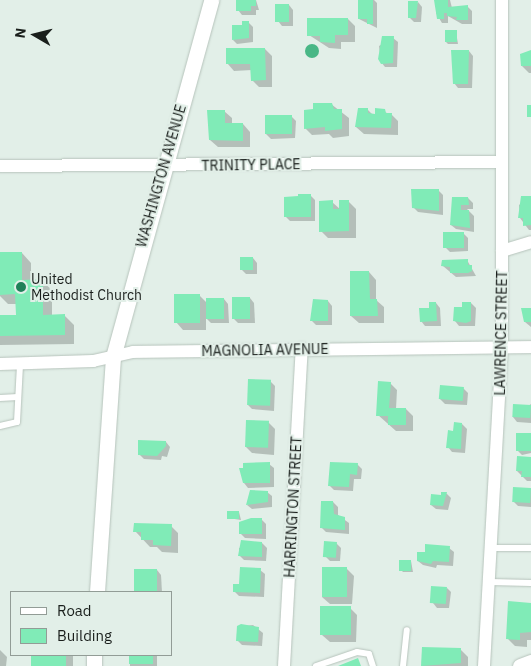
<!DOCTYPE html>
<style>
body{margin:0}
#map{position:relative;width:531px;height:666px;overflow:hidden;background:#e2efe8;font-family:"IBM Plex Sans",sans-serif}
div>[style]{position:absolute}
[style*='--x']{left:calc(var(--x)*1px);top:calc(var(--y)*1px);width:calc(var(--w)*1px);rotate:calc(var(--a)*1deg)}
.water>*{inset:0;background:#49b786}
.round{border-radius:50%}
.shadow>*{inset:0;background:#0003;transform-origin:0 0}
.building>*{inset:0;background:#80ebb7;transform-origin:0 0}
.roads{filter:drop-shadow(0 0 1px #b6c3bb) drop-shadow(0 0 1px #b6c3bb)}
.service>*{height:6px;margin:-3px;padding:0 3px;transform-origin:3px;border-radius:3px;background:#fff}
.minor>*{height:12px;margin:-6px;padding:0 6px;transform-origin:6px;border-radius:6px;background:#fff}
.tertiary>*{height:15px;margin:-7.5px;padding:0 7.5px;transform-origin:7.5px;border-radius:7.5px;background:#fff}
.dots>*{width:14px;height:14px;translate:-50% -50%;box-sizing:border-box;border:2px solid #e2efe8;border-radius:50%}
span{translate:-50% -50%;white-space:nowrap;text-align:center;line-height:1.15;-webkit-text-stroke:4px #e2efe8;paint-order:stroke}
.street-label{font-size:14px;color:#1a1f1c}
.poi-label{font-size:14px;color:#1a1f1c}
.left{translate:0 -50%;text-align:left}
.legend{position:absolute;left:10px;top:591px;width:162px;height:65px;box-sizing:border-box;background:#e2efe8;border:1px solid #929c96;margin:0;padding:6px 9px;list-style:none;font-size:15px;color:#1a1f1c}
.legend li{display:flex;align-items:center;gap:10px;height:25px}
.legend b{width:25px;border:1px solid #929c96}
.north{position:absolute;left:10px;top:10px;width:50px;height:50px;-webkit-text-stroke:4px #e2efe8;paint-order:stroke;rotate:278deg;font-size:14px;font-weight:700;line-height:20px;text-align:center;color:#1a1f1c}
.north::after{content:'';display:block;margin:auto;width:18px;height:22px;background:#1a1f1c;clip-path:polygon(50% 0,100% 100%,50% 72%,0 100%)}
</style>
<div id="map">
<div class="water">
<div class="round" style="left:305px;top:44px;width:14px;height:14px"></div>
</div>
<div class="shadow">
<div style="clip-path:polygon(238px 0,256px 0,259px 10px,256px 10px,256px 15px,242px 15px,238px 10px)"></div>
<div style="clip-path:polygon(359px 0,374px 0,377px 3px,377px 28px,359px 19px)"></div>
<div style="clip-path:polygon(437px 0,450px 0,452px 8px,467px 6px,472px 11px,472px 24px,462px 24px,448px 16px,448px 23px,442px 23px,436px 13px)"></div>
<div style="clip-path:polygon(418px 2px,422px 7px,421px 22px,414px 22px,410px 18px)"></div>
<div style="clip-path:polygon(289px 5px,293px 10px,293px 26px,282px 26px,278px 21px)"></div>
<div style="clip-path:polygon(348px 19px,355px 26px,355px 42px,341px 42px,341px 49px,329px 48px,309px 35px)"></div>
<div style="clip-path:polygon(248px 22px,253px 27px,253px 42px,237px 44px,233px 40px)"></div>
<div style="clip-path:polygon(456px 32px,458px 44px,448px 44px,446px 42px)"></div>
<div style="clip-path:polygon(393px 38px,398px 42px,397px 67px,385px 67px,381px 62px,379px 46px)"></div>
<div style="clip-path:polygon(265px 49px,272px 56px,272px 87px,259px 87px,252px 80px,252px 70px,234px 71px,227px 63px)"></div>
<div style="clip-path:polygon(469px 51px,473px 56px,472px 88px,458px 88px,454px 83px)"></div>
<div style="clip-path:polygon(531px 51px,531px 73px,529px 73px,522px 66px)"></div>
<div style="clip-path:polygon(331px 104px,349px 118px,349px 136px,333px 138px,329px 134px,312px 135px,305px 128px)"></div>
<div style="clip-path:polygon(368px 110px,373px 115px,376px 115px,376px 110px,391px 114px,398px 121px,398px 135px,364px 134px,356px 127px)"></div>
<div style="clip-path:polygon(224px 111px,232px 118px,232px 124px,243px 124px,250px 132px,250px 147px,218px 147px,210px 140px)"></div>
<div style="clip-path:polygon(291px 116px,296px 121px,295px 138px,271px 139px,266px 134px)"></div>
<div style="clip-path:polygon(438px 190px,443px 195px,443px 215px,418px 212px,413px 207px)"></div>
<div style="clip-path:polygon(310px 195px,315px 200px,315px 221px,290px 221px,285px 216px)"></div>
<div style="clip-path:polygon(531px 197px,531px 230px,529px 230px,520px 218px,519px 205px)"></div>
<div style="clip-path:polygon(453px 198px,468px 198px,473px 203px,473px 209px,467px 209px,474px 216px,474px 232px,456px 229px,451px 225px)"></div>
<div style="clip-path:polygon(348px 201px,356px 209px,356px 238px,328px 238px,321px 231px,332px 202px,341px 210px)"></div>
<div style="clip-path:polygon(463px 233px,468px 238px,468px 251px,450px 252px,445px 247px)"></div>
<div style="clip-path:polygon(22px 253px,31px 263px,31px 281px,42px 281px,52px 290px,52px 316px,64px 315px,74px 325px,74px 344px,0 345px,0 316px,17px 316px,17px 304px,8px 304px,0 296px,0 254px)"></div>
<div style="clip-path:polygon(253px 258px,257px 263px,257px 274px,246px 274px,241px 269px)"></div>
<div style="clip-path:polygon(467px 260px,476px 276px,456px 277px,443px 266px)"></div>
<div style="clip-path:polygon(369px 272px,376px 280px,376px 300px,384px 307px,384px 323px,359px 323px,351px 316px)"></div>
<div style="clip-path:polygon(199px 295px,207px 303px,224px 299px,228px 304px,229px 323px,211px 323px,206px 318px,206px 330px,183px 330px,176px 322px)"></div>
<div style="clip-path:polygon(250px 298px,254px 303px,255px 323px,238px 323px,233px 318px)"></div>
<div style="clip-path:polygon(328px 301px,332px 306px,332px 325px,316px 325px,311px 320px)"></div>
<div style="clip-path:polygon(436px 303px,440px 308px,441px 326px,425px 326px,421px 321px)"></div>
<div style="clip-path:polygon(471px 303px,476px 308px,475px 326px,459px 326px,455px 321px)"></div>
<div style="clip-path:polygon(522px 309px,531px 309px,531px 327px,525px 322px)"></div>
<div style="clip-path:polygon(270px 381px,275px 386px,274px 411px,252px 409px,248px 405px)"></div>
<div style="clip-path:polygon(390px 383px,397px 390px,396px 409px,406px 409px,413px 416px,413px 431px,396px 431px,378px 415px)"></div>
<div style="clip-path:polygon(463px 388px,468px 393px,467px 405px,445px 404px,440px 399px)"></div>
<div style="clip-path:polygon(531px 404px,531px 423px,517px 422px,513px 417px)"></div>
<div style="clip-path:polygon(268px 422px,275px 429px,274px 455px,252px 453px,245px 446px)"></div>
<div style="clip-path:polygon(462px 424px,467px 429px,465px 453px,452px 452px,448px 447px)"></div>
<div style="clip-path:polygon(531px 434px,531px 453px,522px 455px,517px 450px)"></div>
<div style="clip-path:polygon(166px 442px,170px 447px,167px 457px,162px 456px,161px 460px,144px 459px,139px 454px)"></div>
<div style="clip-path:polygon(531px 458px,531px 481px,527px 481px,517px 471px)"></div>
<div style="clip-path:polygon(269px 464px,274px 468px,274px 487px,248px 488px,244px 483px)"></div>
<div style="clip-path:polygon(357px 464px,362px 469px,361px 479px,354px 479px,353px 491px,334px 490px,329px 485px)"></div>
<div style="clip-path:polygon(513px 488px,531px 489px,531px 507px,518px 506px,513px 501px)"></div>
<div style="clip-path:polygon(267px 492px,272px 496px,272px 507px,252px 509px,247px 505px)"></div>
<div style="clip-path:polygon(446px 493px,451px 498px,448px 510px,436px 509px,431px 505px)"></div>
<div style="clip-path:polygon(333px 502px,338px 507px,338px 515px,349px 523px,349px 534px,326px 532px,321px 527px)"></div>
<div style="clip-path:polygon(239px 512px,241px 520px,228px 518px)"></div>
<div style="clip-path:polygon(262px 520px,266px 524px,266px 539px,245px 538px,240px 533px)"></div>
<div style="clip-path:polygon(171px 526px,178px 533px,178px 553px,162px 552px,157px 547px,150px 547px,135px 531px)"></div>
<div style="clip-path:polygon(262px 543px,267px 548px,266px 561px,244px 560px,239px 555px,239px 548px)"></div>
<div style="clip-path:polygon(336px 543px,341px 548px,340px 561px,330px 561px,325px 556px)"></div>
<div style="clip-path:polygon(449px 548px,454px 552px,453px 566px,437px 565px,436px 568px,423px 565px,418px 561px)"></div>
<div style="clip-path:polygon(411px 561px,413px 572px,403px 572px,401px 570px)"></div>
<div style="clip-path:polygon(346px 568px,354px 576px,352px 604px,330px 604px,322px 597px)"></div>
<div style="clip-path:polygon(157px 570px,161px 575px,162px 592px,135px 592px,135px 571px)"></div>
<div style="clip-path:polygon(260px 570px,265px 574px,264px 597px,239px 596px,234px 591px)"></div>
<div style="clip-path:polygon(447px 588px,451px 592px,449px 608px,437px 608px,433px 603px)"></div>
<div style="clip-path:polygon(531px 604px,531px 640px,527px 640px,527px 647px,515px 646px,508px 639px)"></div>
<div style="clip-path:polygon(350px 608px,357px 615px,356px 642px,330px 642px,322px 635px)"></div>
<div style="clip-path:polygon(253px 625px,263px 633px,262px 646px,242px 645px,238px 641px,238px 627px)"></div>
<div style="clip-path:polygon(424px 648px,461px 650px,468px 657px,468px 666px,422px 666px)"></div>
<div style="clip-path:polygon(0 650px,7px 657px,6px 666px,0 666px)"></div>
<div style="left:32px;top:655px;width:41px;height:11px"></div>
<div style="left:130px;top:655px;width:27px;height:11px"></div>
</div>
<div class="building">
<div style="clip-path:polygon(236px 0,256px 0,256px 6px,251px 6px,251px 11px,236px 11px)"></div>
<div style="clip-path:polygon(358px 0,373px 0,373px 24px,367px 24px,367px 19px,358px 19px)"></div>
<div style="clip-path:polygon(434px 0,448px 0,448px 7px,468px 5px,468px 20px,456px 20px,457px 17px,447px 16px,447px 13px,444px 13px,444px 19px,437px 19px)"></div>
<div style="clip-path:polygon(408px 1px,418px 1px,416px 18px,408px 18px)"></div>
<div style="left:275px;top:4px;width:14px;height:18px"></div>
<div style="clip-path:polygon(307px 18px,348px 18px,348px 35px,335px 35px,335px 43px,320px 42px,320px 36px,307px 36px)"></div>
<div style="clip-path:polygon(242px 21px,249px 21px,249px 38px,232px 40px,232px 25px,242px 25px)"></div>
<div style="left:457px;top:30px;width:12px;height:12px;rotate:90deg"></div>
<div style="clip-path:polygon(382px 36px,394px 36px,393px 63px,381px 64px,378px 59px)"></div>
<div style="clip-path:polygon(226px 48px,265px 48px,266px 80px,251px 81px,250px 64px,226px 64px)"></div>
<div style="clip-path:polygon(451px 50px,469px 50px,468px 84px,453px 84px)"></div>
<div style="clip-path:polygon(531px 50px,531px 66px,521px 66px,520px 54px)"></div>
<div style="clip-path:polygon(313px 103px,332px 103px,334px 109px,342px 109px,342px 129px,325px 131px,325px 127px,304px 129px,304px 110px,313px 109px)"></div>
<div style="left:527px;top:105px;width:4px;height:12px"></div>
<div style="clip-path:polygon(358px 108px,368px 108px,368px 113px,375px 114px,375px 108px,385px 109px,386px 113px,392px 113px,391px 128px,355px 127px)"></div>
<div style="clip-path:polygon(207px 110px,225px 110px,225px 123px,243px 123px,243px 141px,209px 140px)"></div>
<div style="left:265px;top:115px;width:27px;height:19px"></div>
<div style="clip-path:polygon(411px 189px,439px 189px,439px 211px,412px 208px)"></div>
<div style="clip-path:polygon(298px 194px,311px 194px,311px 217px,284px 217px,284px 197px,298px 196px)"></div>
<div style="clip-path:polygon(521px 196px,531px 196px,531px 225px,523px 226px,523px 218px,518px 218px)"></div>
<div style="clip-path:polygon(452px 197px,468px 197px,469px 205px,461px 205px,461px 210px,469px 210px,470px 228px,450px 225px)"></div>
<div style="clip-path:polygon(333px 200px,333px 209px,339px 209px,339px 200px,349px 200px,349px 231px,319px 232px,319px 201px)"></div>
<div style="left:443px;top:232px;width:21px;height:16px"></div>
<div style="clip-path:polygon(0 252px,22px 252px,22px 280px,43px 279px,43px 315px,65px 314px,65px 335px,0 336px,0 315px,16px 315px,15px 294px,0 295px)"></div>
<div style="left:240px;top:257px;width:13px;height:13px"></div>
<div style="clip-path:polygon(468px 259px,468px 265px,472px 265px,472px 271px,468px 273px,450px 273px,450px 267px,441px 266px,442px 260px)"></div>
<div style="clip-path:polygon(350px 271px,369px 271px,370px 299px,377px 299px,378px 316px,350px 316px)"></div>
<div style="left:174px;top:294px;width:26px;height:29px"></div>
<div style="left:232px;top:297px;width:18px;height:22px"></div>
<div style="left:206px;top:298px;width:18px;height:21px"></div>
<div style="clip-path:polygon(313px 299px,328px 300px,328px 321px,310px 321px)"></div>
<div style="clip-path:polygon(429px 302px,436px 302px,437px 321px,420px 322px,419px 308px,429px 308px)"></div>
<div style="clip-path:polygon(462px 302px,471px 302px,471px 321px,466px 323px,453px 321px,454px 307px,462px 307px)"></div>
<div style="clip-path:polygon(521px 308px,531px 308px,531px 322px,524px 322px)"></div>
<div style="left:248px;top:379px;width:23px;height:26px;rotate:2deg"></div>
<div style="clip-path:polygon(378px 381px,391px 382px,389px 408px,406px 408px,406px 425px,388px 425px,388px 416px,376px 416px)"></div>
<div style="left:440px;top:385px;width:24px;height:14px;rotate:5deg"></div>
<div style="left:513px;top:404px;width:18px;height:13px;rotate:3deg"></div>
<div style="left:246px;top:420px;width:23px;height:27px;rotate:2deg"></div>
<div style="clip-path:polygon(454px 422px,462px 423px,461px 449px,446px 448px,448px 430px,453px 431px)"></div>
<div style="left:516px;top:433px;width:15px;height:18px"></div>
<div style="clip-path:polygon(138px 440px,166px 441px,166px 446px,157px 456px,138px 455px)"></div>
<div style="clip-path:polygon(517px 456px,531px 457px,531px 477px,521px 477px,522px 471px,516px 471px)"></div>
<div style="clip-path:polygon(270px 462px,270px 483px,243px 483px,239px 468px,243px 468px,243px 463px)"></div>
<div style="clip-path:polygon(330px 462px,358px 463px,357px 475px,350px 474px,349px 487px,328px 486px)"></div>
<div style="left:513px;top:487px;width:18px;height:15px;rotate:3deg"></div>
<div style="clip-path:polygon(250px 490px,268px 491px,268px 502px,246px 505px)"></div>
<div style="clip-path:polygon(441px 492px,447px 492px,443px 506px,430px 505px,431px 494px,441px 495px)"></div>
<div style="clip-path:polygon(321px 501px,333px 501px,334px 514px,345px 517px,345px 530px,320px 528px)"></div>
<div style="left:227px;top:511px;width:12px;height:8px"></div>
<div style="clip-path:polygon(251px 518px,262px 518px,262px 534px,239px 534px,239px 522px)"></div>
<div style="clip-path:polygon(134px 523px,172px 524px,171px 546px,153px 545px,153px 540px,141px 540px,141px 532px,133px 532px)"></div>
<div style="clip-path:polygon(241px 540px,262px 542px,262px 557px,238px 556px)"></div>
<div style="left:324px;top:541px;width:13px;height:16px;rotate:4deg"></div>
<div style="clip-path:polygon(425px 544px,450px 546px,449px 562px,433px 561px,431px 564px,417px 561px,417px 552px,425px 552px)"></div>
<div style="left:399px;top:560px;width:12px;height:11px"></div>
<div style="clip-path:polygon(240px 567px,261px 568px,260px 593px,233px 592px,233px 584px,239px 584px)"></div>
<div style="left:322px;top:567px;width:25px;height:30px"></div>
<div style="left:134px;top:569px;width:23px;height:23px"></div>
<div style="left:431px;top:586px;width:16px;height:17px;rotate:4deg"></div>
<div style="clip-path:polygon(508px 601px,531px 603px,531px 632px,520px 633px,520px 640px,506px 639px)"></div>
<div style="left:320px;top:606px;width:31px;height:29px"></div>
<div style="clip-path:polygon(241px 624px,259px 627px,258px 642px,236px 641px,237px 626px)"></div>
<div style="clip-path:polygon(422px 647px,461px 648px,461px 663px,421px 666px)"></div>
<div style="left:31px;top:655px;width:35px;height:11px"></div>
<div style="left:129px;top:655px;width:24px;height:9px"></div>
<div style="clip-path:polygon(358px 658px,361px 666px,338px 666px)"></div>
</div>
<div class="roads">
<div class="service">
<div style="--x:0;--y:398;--w:18;--a:-3"></div>
<div style="--x:0;--y:426;--w:17;--a:-13"></div>
<div style="--x:17;--y:422;--w:58;--a:-87"></div>
<div style="--x:491;--y:548;--w:40;--a:0"></div>
<div style="--x:490;--y:582;--w:41;--a:1.4"></div>
<div style="--x:316;--y:666;--w:43;--a:-18.9"></div>
<div style="--x:357;--y:652;--w:12;--a:9"></div>
<div style="--x:369;--y:654;--w:13;--a:72"></div>
<div style="--x:403;--y:666;--w:36;--a:-84"></div>
</div>
<div class="minor">
<div style="--x:0;--y:166;--w:502;--a:-0.46"></div>
<div style="--x:502;--y:251;--w:30;--a:-17"></div>
<div style="--x:0;--y:364;--w:93;--a:-1.8"></div>
<div style="--x:93;--y:361;--w:41;--a:-12.7"></div>
<div style="--x:133;--y:352;--w:398;--a:-0.7"></div>
<div style="--x:284;--y:666;--w:318;--a:-86.8"></div>
<div style="--x:484;--y:666;--w:321;--a:-86.8"></div>
<div style="--x:502;--y:346;--w:346;--a:-90"></div>
</div>
<div class="tertiary">
<div style="--x:97;--y:592;--w:236;--a:-86.1"></div>
<div style="--x:113;--y:357;--w:370;--a:-74.6"></div>
<div style="--x:94;--y:666;--w:11;--a:-90"></div>
<div style="--x:520;--y:666;--w:12;--a:-20"></div>
</div>
</div>
<div class="dots">
<div style="left:21px;top:287px;background:#1f8159"></div>
</div>
<div class="street-label">
<span style="left:251px;top:165px;rotate:-1deg">TRINITY PLACE</span>
<span style="left:161px;top:176px;rotate:-74deg">WASHINGTON AVENUE</span>
<span style="left:501px;top:333px;rotate:-89deg">LAWRENCE STREET</span>
<span style="left:265px;top:350px;rotate:-1deg">MAGNOLIA AVENUE</span>
<span style="left:293px;top:507px;rotate:-87deg">HARRINGTON STREET</span>
</div>
<div class="poi-label">
<span class="left" style="left:31px;top:287px">United<br>Methodist Church</span>
</div>
<ul class="legend">
<li><b style="height:6px;background:#fff"></b>Road</li>
<li><b style="height:14px;background:#80ebb7"></b>Building</li>
</ul>
<div class="north">N</div>
</div>
